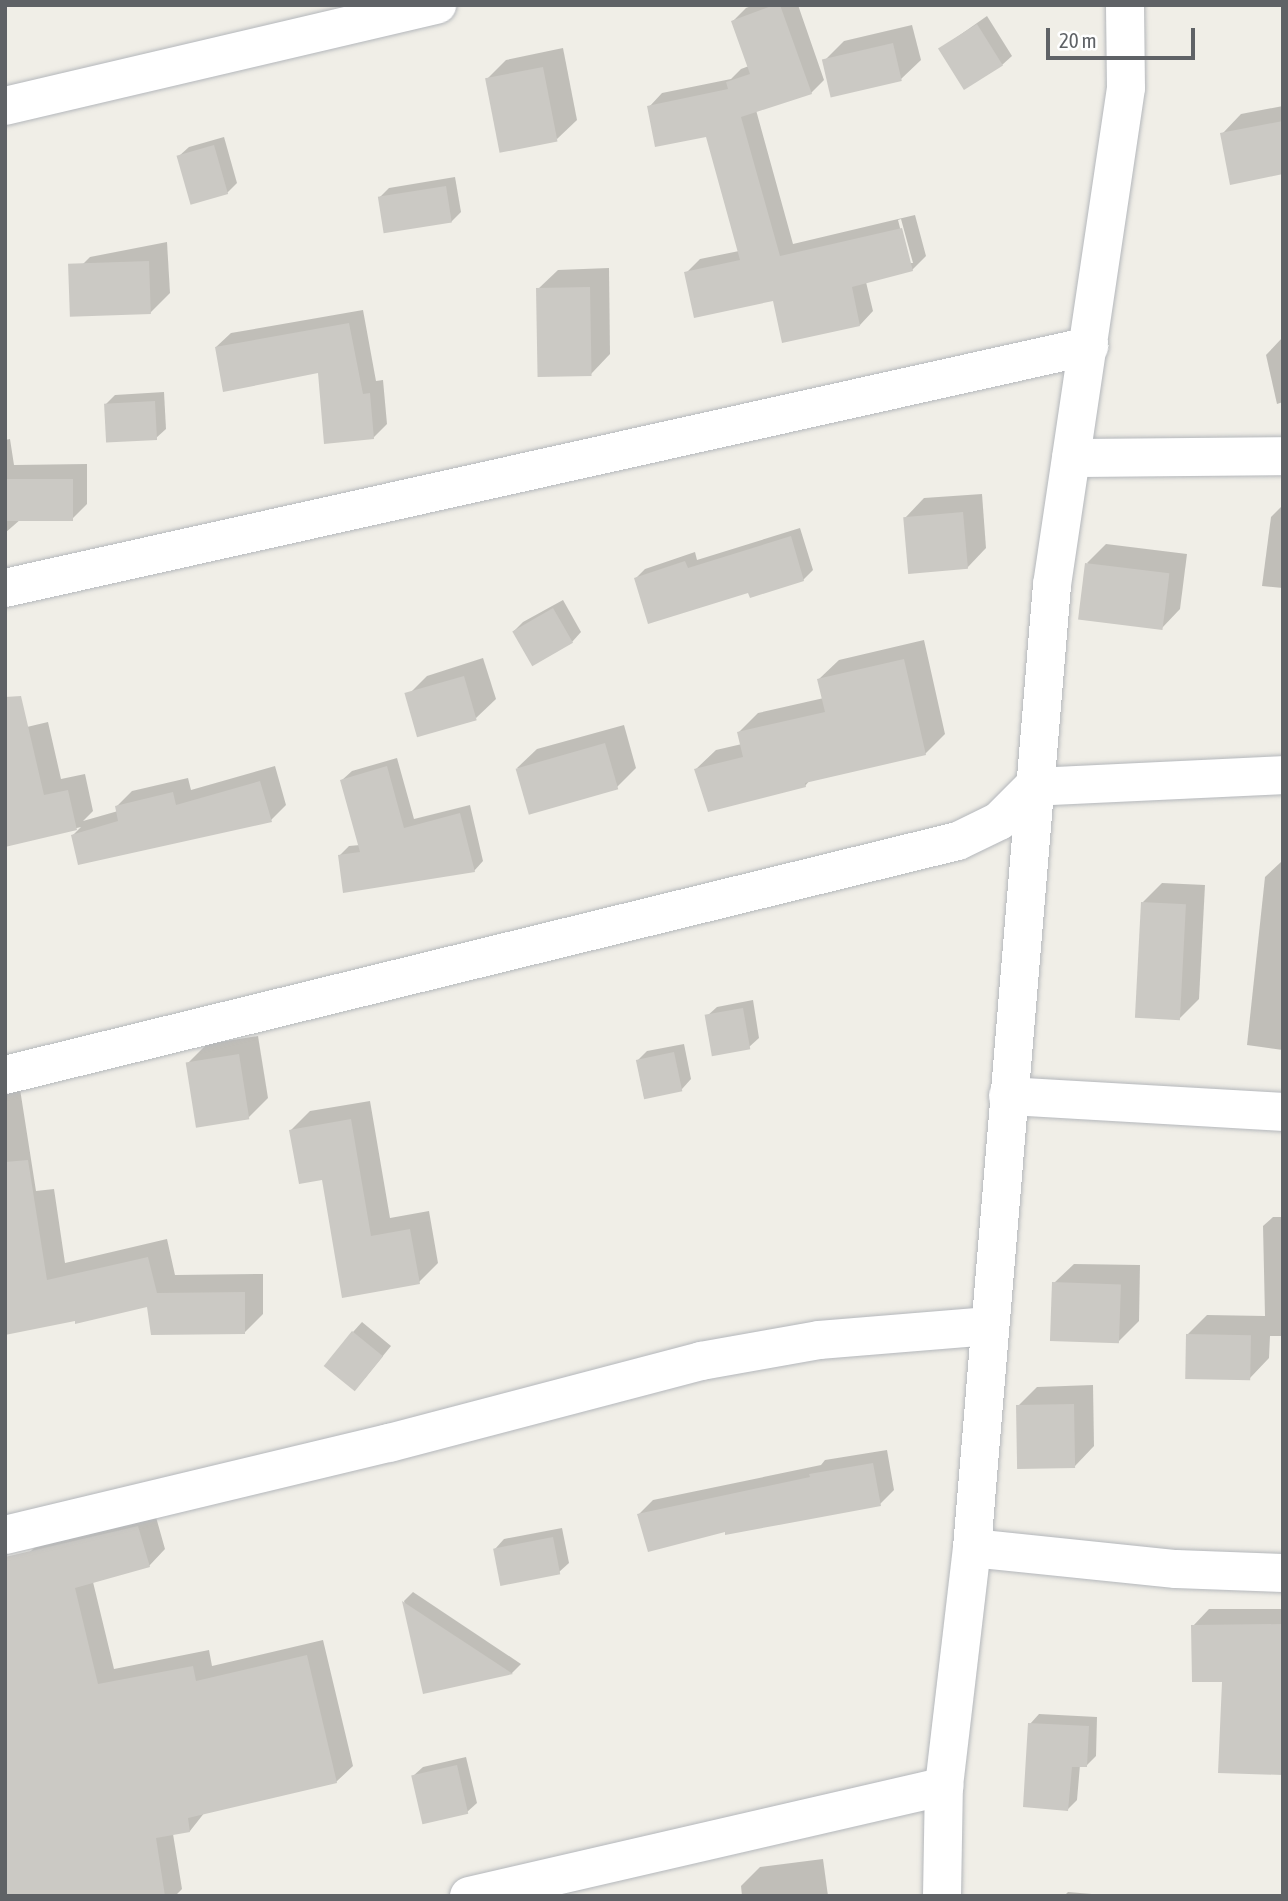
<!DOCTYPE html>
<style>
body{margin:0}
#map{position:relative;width:1288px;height:1901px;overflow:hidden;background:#f0eee7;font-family:"Asap Condensed",sans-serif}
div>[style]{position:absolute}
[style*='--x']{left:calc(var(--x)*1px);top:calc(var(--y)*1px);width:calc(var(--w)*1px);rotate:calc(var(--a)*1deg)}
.shadow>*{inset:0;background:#0003}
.building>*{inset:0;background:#cbc9c4;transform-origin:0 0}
.roads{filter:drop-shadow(0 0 2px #b4b7bb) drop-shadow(0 0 2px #b4b7bb)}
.street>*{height:38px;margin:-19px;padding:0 19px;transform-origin:19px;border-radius:19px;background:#fff}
span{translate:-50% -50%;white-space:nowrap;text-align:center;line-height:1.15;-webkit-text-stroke:7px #fff;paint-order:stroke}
.frame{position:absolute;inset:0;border:7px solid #5f6266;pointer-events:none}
.scale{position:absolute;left:1046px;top:28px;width:149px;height:32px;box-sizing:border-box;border:4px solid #5f6266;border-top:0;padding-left:9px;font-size:21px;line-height:24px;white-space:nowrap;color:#5f6266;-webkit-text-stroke:5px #fff;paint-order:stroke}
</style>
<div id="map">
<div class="shadow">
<div style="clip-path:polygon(evenodd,754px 5px,798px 5px,824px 80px,811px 93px,756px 110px,793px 244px,915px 215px,926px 256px,912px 270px,866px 282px,873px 311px,860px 325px,686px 273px,700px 259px,739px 251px,707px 135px,649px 107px,662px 93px,731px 79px,741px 69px,749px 66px,733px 21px,746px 8px,754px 5px,901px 219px,913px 263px,909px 263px,898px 220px,901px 219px)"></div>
<div style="clip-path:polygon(987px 16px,1012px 56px,1002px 65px,940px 49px)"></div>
<div style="clip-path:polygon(912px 25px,921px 60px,901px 79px,824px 61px,844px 41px)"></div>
<div style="clip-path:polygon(563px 48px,577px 120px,557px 139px,487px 79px,506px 60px)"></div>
<div style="clip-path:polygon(1283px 106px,1283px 173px,1222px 134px,1241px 114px)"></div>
<div style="clip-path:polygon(224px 137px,237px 183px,227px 193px,179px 156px,189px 147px)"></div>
<div style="clip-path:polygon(455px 177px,461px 212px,451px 222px,380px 197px,389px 188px)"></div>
<div style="clip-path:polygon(167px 242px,170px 293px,150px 313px,71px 276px,90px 257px)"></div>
<div style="clip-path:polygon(609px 268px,610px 354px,591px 374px,538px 289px,558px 270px)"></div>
<div style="clip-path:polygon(363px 310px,376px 381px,383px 380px,387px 424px,373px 438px,319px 371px,216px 347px,231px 333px)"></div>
<div style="clip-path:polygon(1283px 337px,1283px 402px,1277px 404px,1266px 355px)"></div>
<div style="clip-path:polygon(164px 392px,166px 429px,156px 438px,106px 404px,115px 395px)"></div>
<div style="clip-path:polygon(10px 439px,14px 465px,87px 464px,87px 504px,72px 519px,21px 519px,5px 533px,5px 440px)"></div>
<div style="clip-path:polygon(982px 494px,986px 548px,967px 568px,905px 518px,924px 498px)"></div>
<div style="clip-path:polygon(1283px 505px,1283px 588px,1262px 586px,1271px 517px)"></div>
<div style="clip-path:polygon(800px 528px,813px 570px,803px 580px,750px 590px,636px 578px,645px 569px,695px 552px,697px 560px)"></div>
<div style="clip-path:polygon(1106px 544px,1187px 554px,1180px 609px,1161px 629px,1087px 563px)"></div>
<div style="clip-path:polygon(563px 600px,581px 632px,572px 642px,514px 631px,523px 622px)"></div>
<div style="clip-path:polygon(924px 640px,945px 734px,925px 754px,810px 780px,805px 786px,696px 769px,716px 750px,742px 744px,739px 732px,758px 713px,824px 698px,819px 679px,839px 660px)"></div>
<div style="clip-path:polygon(483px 658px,496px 699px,476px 718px,407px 696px,427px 676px)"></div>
<div style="clip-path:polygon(48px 722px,61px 779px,85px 774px,93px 811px,83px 821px,118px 811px,117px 806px,132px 791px,188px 778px,191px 790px,275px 766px,286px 805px,271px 820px,73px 835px,81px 827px,5px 845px,10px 731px)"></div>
<div style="clip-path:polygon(624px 725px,636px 768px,617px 787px,517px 768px,537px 749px)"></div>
<div style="clip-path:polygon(397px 758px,414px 819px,470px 805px,483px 861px,474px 871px,339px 856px,349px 846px,360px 845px,342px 780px,352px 771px)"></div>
<div style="clip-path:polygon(1281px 862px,1283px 862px,1283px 1050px,1247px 1045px,1265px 877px)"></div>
<div style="clip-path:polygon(1162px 883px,1205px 885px,1199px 999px,1180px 1018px,1143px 902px)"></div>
<div style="clip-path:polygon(753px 1000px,759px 1038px,749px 1047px,707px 1016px,717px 1007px)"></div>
<div style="clip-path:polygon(258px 1036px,268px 1098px,248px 1118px,188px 1063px,207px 1044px)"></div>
<div style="clip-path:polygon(684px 1044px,691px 1079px,682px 1089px,644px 1097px,637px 1061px,647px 1051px)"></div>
<div style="clip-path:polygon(20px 1089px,36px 1191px,54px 1189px,65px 1263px,167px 1239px,175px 1275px,263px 1274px,263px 1314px,245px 1332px,148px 1305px,5px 1334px,5px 1091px)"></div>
<div style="clip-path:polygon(370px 1101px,390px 1218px,429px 1211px,438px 1263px,419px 1282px,344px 1296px,323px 1178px,290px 1131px,310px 1111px)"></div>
<div style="clip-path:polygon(1273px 1217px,1283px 1217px,1283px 1336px,1270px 1336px,1269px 1358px,1250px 1378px,1187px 1335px,1207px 1315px,1265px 1316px,1263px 1226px)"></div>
<div style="clip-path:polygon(1074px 1264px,1140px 1265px,1139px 1321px,1119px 1341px,1054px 1283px)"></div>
<div style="clip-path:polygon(362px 1322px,391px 1346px,365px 1378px,353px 1332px)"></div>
<div style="clip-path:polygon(1093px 1385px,1094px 1446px,1075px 1466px,1017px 1407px,1037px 1387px)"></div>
<div style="clip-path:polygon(887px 1450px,894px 1490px,880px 1504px,726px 1530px,639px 1514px,653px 1500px,821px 1465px,825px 1460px)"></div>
<div style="clip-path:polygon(154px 1510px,165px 1549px,149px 1566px,93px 1582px,114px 1669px,209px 1650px,212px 1666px,323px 1640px,353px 1766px,336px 1782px,205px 1812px,190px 1831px,173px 1834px,182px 1889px,175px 1896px,5px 1896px,29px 1553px,46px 1536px)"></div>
<div style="clip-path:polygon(562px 1528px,569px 1563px,559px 1572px,495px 1549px,504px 1539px)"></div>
<div style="clip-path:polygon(413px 1592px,521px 1664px,512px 1673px,425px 1692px,404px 1601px)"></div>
<div style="clip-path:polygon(1209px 1609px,1283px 1609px,1283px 1773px,1193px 1626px)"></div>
<div style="clip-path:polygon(1039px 1714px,1097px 1717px,1096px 1756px,1086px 1766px,1080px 1765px,1077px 1800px,1068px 1809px,1030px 1724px)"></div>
<div style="clip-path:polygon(466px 1757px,477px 1803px,467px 1812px,413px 1776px,423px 1767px)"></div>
<div style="clip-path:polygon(823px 1859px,828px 1896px,742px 1896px,741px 1886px,760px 1867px)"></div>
<div style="clip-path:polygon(1068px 1892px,1104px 1895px,1104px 1896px,1064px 1896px)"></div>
</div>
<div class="building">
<div style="clip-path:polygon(774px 5px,780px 5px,812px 94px,741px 117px,780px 256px,902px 228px,913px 271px,852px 287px,860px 326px,782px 343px,773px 301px,694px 318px,684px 272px,740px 260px,706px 137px,655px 147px,647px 106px,728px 89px,726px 82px,750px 74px,731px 21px)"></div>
<div style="left:977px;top:24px;width:49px;height:46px;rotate:58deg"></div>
<div style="left:893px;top:43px;width:39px;height:73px;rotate:77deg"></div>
<div style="left:543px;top:67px;width:76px;height:59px;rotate:79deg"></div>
<div style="clip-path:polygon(1283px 121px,1283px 174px,1230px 185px,1220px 133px)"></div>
<div style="left:214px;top:145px;width:51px;height:39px;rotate:74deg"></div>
<div style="left:446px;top:186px;width:37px;height:69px;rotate:81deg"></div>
<div style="left:149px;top:261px;width:53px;height:81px;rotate:88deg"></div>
<div style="left:590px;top:287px;width:89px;height:54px;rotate:89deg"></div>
<div style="clip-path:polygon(349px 323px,363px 394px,370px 393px,374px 439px,324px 444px,318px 373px,223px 392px,215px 347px)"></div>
<div style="left:155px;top:401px;width:39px;height:51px;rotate:87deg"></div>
<div style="left:5px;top:479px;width:68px;height:42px"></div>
<div style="left:963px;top:512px;width:57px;height:60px;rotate:85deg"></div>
<div style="clip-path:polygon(791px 536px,804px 581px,750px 598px,748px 593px,648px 624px,634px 578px,685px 561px,688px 568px)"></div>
<div style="left:1085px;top:563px;width:85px;height:57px;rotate:7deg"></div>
<div style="left:553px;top:608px;width:40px;height:47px;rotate:60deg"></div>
<div style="clip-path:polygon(904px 659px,926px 755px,805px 783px,806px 787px,708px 812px,694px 769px,743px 757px,737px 732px,825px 712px,817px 679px)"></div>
<div style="left:464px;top:676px;width:46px;height:62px;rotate:74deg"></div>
<div style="clip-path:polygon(21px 696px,44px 795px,68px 790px,77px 830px,5px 847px,5px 697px)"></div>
<div style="left:605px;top:743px;width:48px;height:93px;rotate:74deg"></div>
<div style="clip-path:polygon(387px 766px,404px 828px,460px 813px,475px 872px,343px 893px,338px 855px,360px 852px,340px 780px)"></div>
<div style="clip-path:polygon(260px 781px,272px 822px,78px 865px,71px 835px,118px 821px,115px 806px,173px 792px,176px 805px)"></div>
<div style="left:1141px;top:902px;width:45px;height:116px;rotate:3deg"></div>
<div style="left:743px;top:1008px;width:42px;height:39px;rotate:80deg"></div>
<div style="left:674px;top:1052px;width:40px;height:39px;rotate:78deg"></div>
<div style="left:239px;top:1054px;width:66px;height:54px;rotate:81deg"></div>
<div style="clip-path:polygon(351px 1119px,371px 1236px,410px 1229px,420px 1284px,342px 1298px,322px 1180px,299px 1184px,289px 1130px)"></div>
<div style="clip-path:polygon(28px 1160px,47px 1280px,148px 1257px,157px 1293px,245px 1292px,245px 1334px,151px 1335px,147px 1307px,75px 1324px,75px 1321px,5px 1335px,5px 1162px)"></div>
<div style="left:1052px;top:1282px;width:69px;height:59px;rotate:2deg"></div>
<div style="left:352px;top:1331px;width:40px;height:45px;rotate:39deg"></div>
<div style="left:1186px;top:1334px;width:65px;height:45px;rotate:1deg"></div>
<div style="left:1074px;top:1404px;width:64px;height:58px;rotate:89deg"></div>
<div style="clip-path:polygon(873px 1463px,881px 1506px,725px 1535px,725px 1532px,648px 1552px,637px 1514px,810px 1477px,809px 1474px)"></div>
<div style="clip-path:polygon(138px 1526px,150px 1567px,75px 1588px,98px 1684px,193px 1666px,196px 1681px,307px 1655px,337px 1783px,188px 1818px,190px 1832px,156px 1838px,165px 1896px,5px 1896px,5px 1557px)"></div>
<div style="left:553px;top:1537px;width:38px;height:61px;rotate:79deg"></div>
<div style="clip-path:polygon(402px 1601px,513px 1674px,423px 1694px)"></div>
<div style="clip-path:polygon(1283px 1624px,1283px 1775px,1218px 1773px,1222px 1682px,1192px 1682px,1191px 1625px)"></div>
<div style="clip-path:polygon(1028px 1723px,1089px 1726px,1087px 1767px,1072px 1767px,1068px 1811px,1023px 1807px)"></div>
<div style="left:457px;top:1765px;width:50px;height:47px;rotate:77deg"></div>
</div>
<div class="roads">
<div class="street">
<div style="--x:5;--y:106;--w:444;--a:-13.2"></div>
<div style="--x:1071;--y:458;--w:212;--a:-0.5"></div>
<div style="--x:5;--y:588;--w:1111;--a:-12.58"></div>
<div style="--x:5;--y:1075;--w:981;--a:-13.8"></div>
<div style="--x:958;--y:841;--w:46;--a:-26"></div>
<div style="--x:999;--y:821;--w:48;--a:-45"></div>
<div style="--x:1033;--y:787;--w:250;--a:-2.7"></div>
<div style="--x:1008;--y:1096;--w:275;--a:3.3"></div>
<div style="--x:5;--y:1535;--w:395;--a:-13.5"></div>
<div style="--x:389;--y:1443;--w:323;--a:-14.7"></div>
<div style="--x:701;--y:1361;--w:120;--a:-10.1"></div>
<div style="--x:819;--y:1340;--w:171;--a:-4.7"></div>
<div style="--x:972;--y:1548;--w:205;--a:5.9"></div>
<div style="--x:1176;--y:1569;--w:107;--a:2.1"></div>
<div style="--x:469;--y:1896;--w:488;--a:-13"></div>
<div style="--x:942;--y:1896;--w:110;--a:-89"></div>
<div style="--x:944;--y:1786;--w:240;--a:-83.3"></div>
<div style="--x:972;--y:1548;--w:966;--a:-85.25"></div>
<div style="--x:1052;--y:585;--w:502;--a:-81.53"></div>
<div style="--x:1126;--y:88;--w:83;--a:-90.7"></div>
</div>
</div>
<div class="frame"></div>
<div class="scale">20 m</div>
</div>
